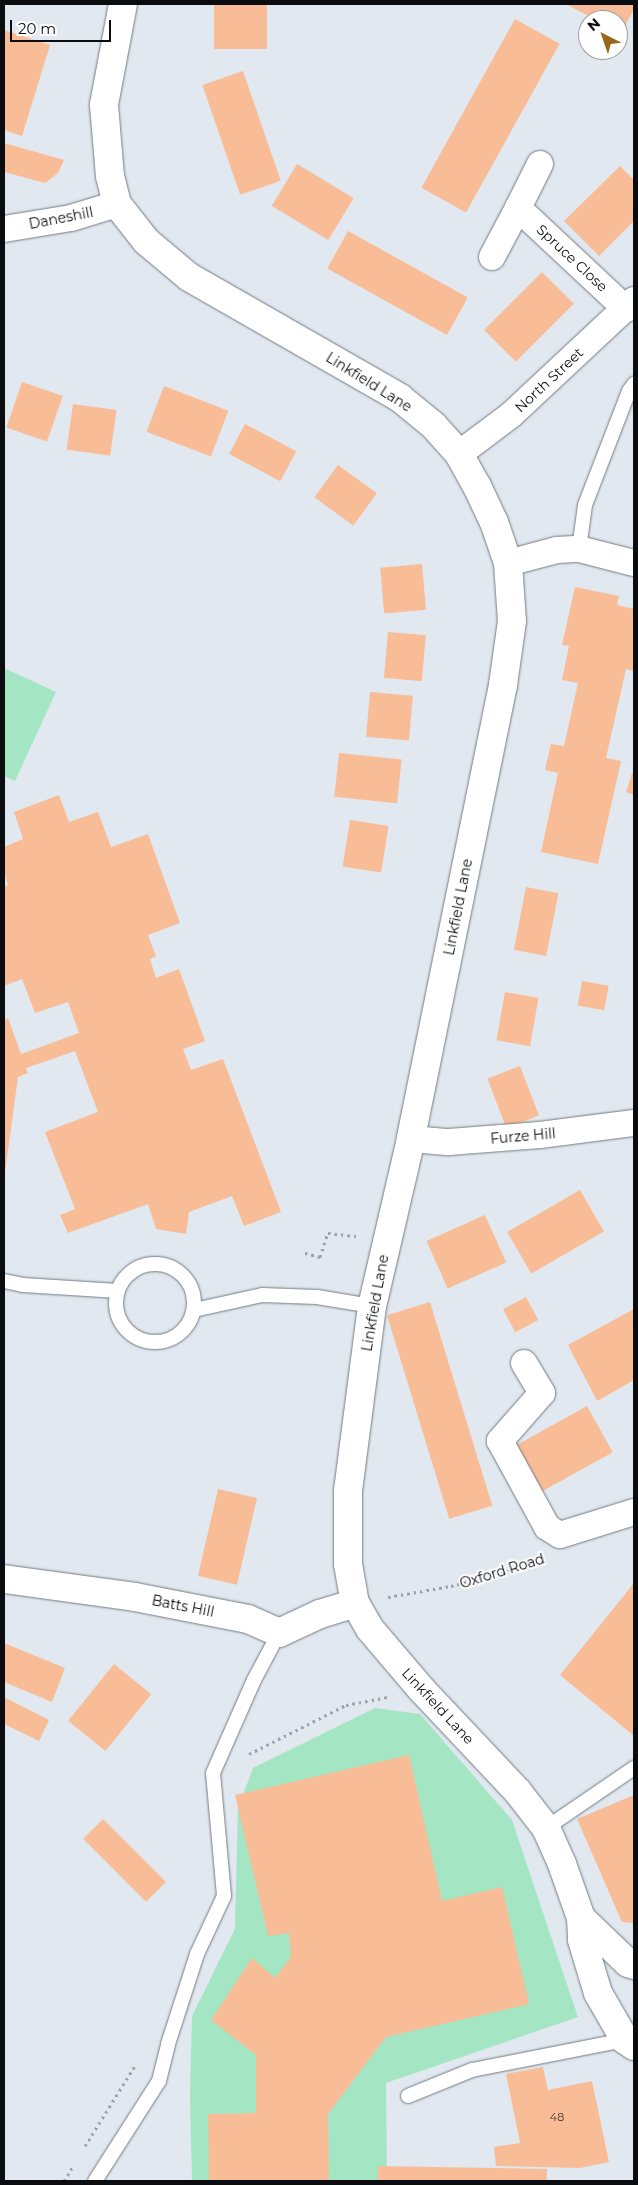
<!DOCTYPE html>
<style>
body{margin:0}
#map{position:relative;width:638px;height:2185px;overflow:hidden;background:#e1e8f0;font-family:Montserrat,sans-serif}
div>[style]{position:absolute}
[style*='--x']{left:calc(var(--x)*1px);top:calc(var(--y)*1px);width:calc(var(--w)*1px);rotate:calc(var(--a)*1deg)}
.green>*{inset:0;background:#a4e5c3}
.building>*{inset:0;background:#f8bd96;transform-origin:0 0}
.path>*{height:3px;margin-top:-1.5px;transform-origin:0;background:repeating-linear-gradient(90deg,#9da2a9 0 2.5px,transparent 0 6.5px)}
.roads{filter:drop-shadow(0 0 1px #747a81) drop-shadow(0 0 1px #747a81)}
.lane>*{height:14px;margin:-7px;padding:0 7px;transform-origin:7px;border-radius:7px;background:#fff}
.lane>.ring{margin:-7px;padding:0;box-sizing:content-box;background:none;border:14px solid #fff;border-radius:50%}
.street>*{height:26px;margin:-13px;padding:0 13px;transform-origin:13px;border-radius:13px;background:#fff}
.secondary>*{height:28px;margin:-14px;padding:0 14px;transform-origin:14px;border-radius:14px;background:#fff}
span{translate:-50% -50%;white-space:nowrap;text-align:center;line-height:1.15;-webkit-text-stroke:4px #fff;paint-order:stroke}
.number-label{font-size:11px;color:#463831}
.number-label span{-webkit-text-stroke-width:0}
.street-label{font-size:14px;color:#0a0c0f}
.frame{position:absolute;inset:0;border:5px solid #0a0c0f;pointer-events:none}
.north{position:absolute;left:578px;top:10px;width:50px;height:50px;box-sizing:border-box;background:#fff;border:1px solid #9d9e9f;border-radius:50%;rotate:319deg;font-size:14px;font-weight:700;line-height:20px;text-align:center;color:#0a0c0f}
.north::after{content:'';display:block;margin:auto;width:18px;height:22px;background:#99681b;clip-path:polygon(50% 0,100% 100%,50% 72%,0 100%)}
.scale{position:absolute;left:10px;top:20px;width:101px;height:22px;box-sizing:border-box;border:2px solid #0a0c0f;border-top:0;padding-left:6px;font-size:15px;line-height:18px;white-space:nowrap;color:#0a0c0f;-webkit-text-stroke:4px #fff;paint-order:stroke}
</style>
<div id="map">
<div class="green">
<div style="clip-path:polygon(4px 668px,56px 692px,15px 781px,4px 776px)"></div>
<div style="clip-path:polygon(375px 1708px,420px 1714px,512px 1820px,578px 2017px,386px 2083px,387px 2181px,192px 2181px,190px 2096px,192px 2016px,235px 1929px,238px 1808px,253px 1768px)"></div>
</div>
<div class="building">
<div style="left:214px;top:4px;width:53px;height:45px"></div>
<div style="clip-path:polygon(566px 4px,634px 4px,634px 9px,621px 33px,618px 32px,618px 20px,596px 20px)"></div>
<div style="left:515px;top:19px;width:51px;height:193px;rotate:29deg"></div>
<div style="clip-path:polygon(4px 30px,50px 45px,22px 136px,4px 130px)"></div>
<div style="left:243px;top:71px;width:116px;height:43px;rotate:71deg"></div>
<div style="clip-path:polygon(4px 143px,64px 160px,58px 173px,45px 183px,4px 172px)"></div>
<div style="left:297px;top:164px;width:66px;height:49px;rotate:31deg"></div>
<div style="clip-path:polygon(620px 166px,634px 180px,634px 221px,599px 256px,564px 221px)"></div>
<div style="left:348px;top:231px;width:137px;height:43px;rotate:29deg"></div>
<div style="left:542px;top:272px;width:45px;height:82px;rotate:45deg"></div>
<div style="left:22px;top:382px;width:43px;height:48px;rotate:19deg"></div>
<div style="left:164px;top:386px;width:69px;height:49px;rotate:21deg"></div>
<div style="left:73px;top:404px;width:44px;height:46px;rotate:8deg"></div>
<div style="left:245px;top:424px;width:58px;height:34px;rotate:28deg"></div>
<div style="left:338px;top:465px;width:48px;height:40px;rotate:36deg"></div>
<div style="left:422px;top:564px;width:46px;height:42px;rotate:85deg"></div>
<div style="clip-path:polygon(575px 587px,619px 596px,617px 605px,634px 609px,634px 671px,626px 669px,606px 758px,621px 761px,598px 864px,541px 852px,558px 773px,545px 770px,551px 744px,564px 746px,578px 683px,562px 680px,569px 646px,562px 645px)"></div>
<div style="left:388px;top:632px;width:38px;height:46px;rotate:5deg"></div>
<div style="left:370px;top:692px;width:43px;height:45px;rotate:5deg"></div>
<div style="left:339px;top:753px;width:63px;height:44px;rotate:6deg"></div>
<div style="clip-path:polygon(632px 773px,634px 774px,634px 795px,626px 792px)"></div>
<div style="clip-path:polygon(59px 795px,69px 822px,98px 812px,111px 847px,148px 834px,180px 923px,148px 935px,156px 956px,150px 959px,156px 978px,179px 969px,205px 1041px,183px 1049px,191px 1070px,223px 1059px,281px 1212px,244px 1226px,232px 1196px,189px 1212px,186px 1234px,156px 1229px,148px 1204px,68px 1233px,60px 1215px,75px 1209px,45px 1132px,98px 1112px,75px 1051px,26px 1068px,28px 1073px,18px 1077px,4px 1180px,4px 1020px,8px 1018px,21px 1054px,79px 1033px,68px 1002px,35px 1013px,22px 979px,4px 986px,4px 887px,8px 885px,4px 873px,4px 847px,23px 839px,14px 812px)"></div>
<div style="left:350px;top:820px;width:39px;height:47px;rotate:9deg"></div>
<div style="left:526px;top:887px;width:33px;height:64px;rotate:11deg"></div>
<div style="left:582px;top:981px;width:27px;height:25px;rotate:10deg"></div>
<div style="left:505px;top:992px;width:34px;height:49px;rotate:10deg"></div>
<div style="left:520px;top:1066px;width:53px;height:35px;rotate:69deg"></div>
<div style="left:580px;top:1190px;width:48px;height:84px;rotate:60deg"></div>
<div style="left:485px;top:1215px;width:52px;height:64px;rotate:66deg"></div>
<div style="left:526px;top:1297px;width:26px;height:26px;rotate:62deg"></div>
<div style="left:430px;top:1302px;width:213px;height:45px;rotate:73deg"></div>
<div style="clip-path:polygon(634px 1309px,634px 1380px,597px 1401px,568px 1345px)"></div>
<div style="left:587px;top:1406px;width:53px;height:81px;rotate:61deg"></div>
<div style="left:218px;top:1489px;width:40px;height:89px;rotate:13deg"></div>
<div style="clip-path:polygon(634px 1583px,634px 1736px,560px 1675px)"></div>
<div style="clip-path:polygon(4px 1643px,65px 1668px,52px 1702px,4px 1682px)"></div>
<div style="left:114px;top:1664px;width:48px;height:73px;rotate:39deg"></div>
<div style="clip-path:polygon(4px 1697px,49px 1720px,39px 1741px,4px 1724px)"></div>
<div style="clip-path:polygon(409px 1755px,442px 1901px,502px 1887px,529px 2004px,386px 2037px,328px 2114px,329px 2181px,209px 2181px,208px 2114px,256px 2113px,256px 2055px,211px 2020px,252px 1958px,275px 1978px,291px 1957px,289px 1933px,268px 1936px,235px 1795px)"></div>
<div style="clip-path:polygon(634px 1795px,634px 1923px,622px 1922px,577px 1819px)"></div>
<div style="left:103px;top:1819px;width:89px;height:28px;rotate:45deg"></div>
<div style="clip-path:polygon(543px 2067px,548px 2090px,592px 2081px,609px 2162px,580px 2168px,496px 2166px,494px 2147px,520px 2143px,506px 2074px)"></div>
<div style="left:378px;top:2166px;width:169px;height:15px;rotate:1deg"></div>
</div>
<div class="path">
<div style="--x:305;--y:1253;--w:16;--a:15"></div>
<div style="--x:320;--y:1257;--w:25;--a:-72"></div>
<div style="--x:328;--y:1233;--w:28;--a:6"></div>
<div style="--x:388;--y:1597;--w:64;--a:-9.9"></div>
<div style="--x:451;--y:1586;--w:95;--a:-14.6"></div>
<div style="--x:249;--y:1754;--w:109;--a:-26.8"></div>
<div style="--x:346;--y:1705;--w:43;--a:-10.8"></div>
<div style="--x:85;--y:2146;--w:97;--a:-58.1"></div>
<div style="--x:64;--y:2181;--w:17;--a:-59"></div>
</div>
<div class="roads">
<div class="lane">
<div style="--x:579;--y:549;--w:44;--a:-82.2"></div>
<div style="--x:585;--y:505;--w:122;--a:-68.9"></div>
<div style="--x:629;--y:391;--w:9;--a:-54"></div>
<div class="ring" style="left:116px;top:1264px;width:64px;height:64px"></div>
<div style="--x:4;--y:1281;--w:19;--a:12"></div>
<div style="--x:23;--y:1285;--w:95;--a:3.6"></div>
<div style="--x:194;--y:1310;--w:70;--a:-12.4"></div>
<div style="--x:262;--y:1295;--w:55;--a:2.1"></div>
<div style="--x:317;--y:1297;--w:56;--a:9.3"></div>
<div style="--x:546;--y:1828;--w:107;--a:-34.3"></div>
<div style="--x:408;--y:2096;--w:69;--a:-22.1"></div>
<div style="--x:472;--y:2070;--w:156;--a:-11.1"></div>
<div style="--x:95;--y:2181;--w:119;--a:-57.4"></div>
<div style="--x:159;--y:2081;--w:38;--a:-76"></div>
<div style="--x:168;--y:2044;--w:95;--a:-72.1"></div>
<div style="--x:197;--y:1954;--w:64;--a:-65"></div>
<div style="--x:224;--y:1896;--w:123;--a:-95.1"></div>
<div style="--x:213;--y:1773;--w:102;--a:-66.2"></div>
<div style="--x:254;--y:1680;--w:53;--a:-62"></div>
</div>
<div class="street">
<div style="--x:540;--y:164;--w:49;--a:116.6"></div>
<div style="--x:518;--y:208;--w:148;--a:43.1"></div>
<div style="--x:4;--y:229;--w:68;--a:-9.3"></div>
<div style="--x:71;--y:218;--w:48;--a:-16.9"></div>
<div style="--x:492;--y:257;--w:55;--a:-62"></div>
<div style="--x:459;--y:454;--w:66;--a:-37"></div>
<div style="--x:512;--y:414;--w:167;--a:-43.1"></div>
<div style="--x:508;--y:563;--w:51;--a:-14.9"></div>
<div style="--x:557;--y:550;--w:22;--a:-3"></div>
<div style="--x:579;--y:549;--w:57;--a:14.3"></div>
<div style="--x:411;--y:1139;--w:38;--a:5"></div>
<div style="--x:449;--y:1142;--w:91;--a:-4.4"></div>
<div style="--x:540;--y:1135;--w:95;--a:-7.3"></div>
<div style="--x:524;--y:1363;--w:35;--a:59"></div>
<div style="--x:542;--y:1393;--w:64;--a:131.2"></div>
<div style="--x:500;--y:1441;--w:98;--a:61.3"></div>
<div style="--x:547;--y:1527;--w:15;--a:32"></div>
<div style="--x:560;--y:1535;--w:77;--a:-17.3"></div>
</div>
<div class="secondary">
<div style="--x:123;--y:4;--w:103;--a:100.7"></div>
<div style="--x:104;--y:105;--w:71;--a:85.2"></div>
<div style="--x:110;--y:176;--w:29;--a:76"></div>
<div style="--x:117;--y:204;--w:47;--a:51.9"></div>
<div style="--x:146;--y:241;--w:56;--a:39.9"></div>
<div style="--x:189;--y:277;--w:243;--a:29.8"></div>
<div style="--x:400;--y:398;--w:43;--a:39.3"></div>
<div style="--x:433;--y:425;--w:39;--a:48"></div>
<div style="--x:459;--y:454;--w:37;--a:61"></div>
<div style="--x:477;--y:486;--w:40;--a:65"></div>
<div style="--x:494;--y:522;--w:43;--a:71.1"></div>
<div style="--x:508;--y:563;--w:58;--a:86.1"></div>
<div style="--x:512;--y:621;--w:65;--a:98"></div>
<div style="--x:503;--y:685;--w:463;--a:101.5"></div>
<div style="--x:411;--y:1139;--w:171;--a:103.1"></div>
<div style="--x:372;--y:1306;--w:187;--a:97.4"></div>
<div style="--x:348;--y:1491;--w:73;--a:90"></div>
<div style="--x:348;--y:1564;--w:40;--a:80"></div>
<div style="--x:355;--y:1603;--w:30;--a:60"></div>
<div style="--x:370;--y:1629;--w:80;--a:49.6"></div>
<div style="--x:422;--y:1690;--w:140;--a:46.7"></div>
<div style="--x:518;--y:1792;--w:46;--a:52.1"></div>
<div style="--x:546;--y:1828;--w:39;--a:66"></div>
<div style="--x:562;--y:1864;--w:57;--a:70.6"></div>
<div style="--x:581;--y:1918;--w:22;--a:87"></div>
<div style="--x:582;--y:1940;--w:55;--a:73.2"></div>
<div style="--x:598;--y:1993;--w:54;--a:60.1"></div>
<div style="--x:625;--y:2040;--w:11;--a:34"></div>
<div style="--x:4;--y:1579;--w:132;--a:7.8"></div>
<div style="--x:135;--y:1597;--w:115;--a:11"></div>
<div style="--x:248;--y:1619;--w:34;--a:24"></div>
<div style="--x:279;--y:1633;--w:45;--a:-24.9"></div>
<div style="--x:320;--y:1614;--w:37;--a:-17"></div>
<div style="--x:581;--y:1918;--w:65;--a:43.8"></div>
<div style="--x:628;--y:1963;--w:6;--a:18"></div>
</div>
</div>
<div class="number-label">
<span style="left:557px;top:2117px">48</span>
</div>
<div class="street-label">
<span style="left:61px;top:218px;rotate:-11deg">Daneshill</span>
<span style="left:572px;top:258px;rotate:43deg">Spruce Close</span>
<span style="left:549px;top:380px;rotate:-43deg">North Street</span>
<span style="left:369px;top:382px;rotate:32deg">Linkfield Lane</span>
<span style="left:458px;top:907px;rotate:-79deg">Linkfield Lane</span>
<span style="left:523px;top:1136px;rotate:-5deg">Furze Hill</span>
<span style="left:375px;top:1303px;rotate:-80deg">Linkfield Lane</span>
<span style="left:502px;top:1571px;rotate:-17deg">Oxford Road</span>
<span style="left:183px;top:1606px;rotate:11deg">Batts Hill</span>
<span style="left:438px;top:1706px;rotate:47deg">Linkfield Lane</span>
</div>
<div class="frame"></div>
<div class="north">N</div>
<div class="scale">20 m</div>
</div>
